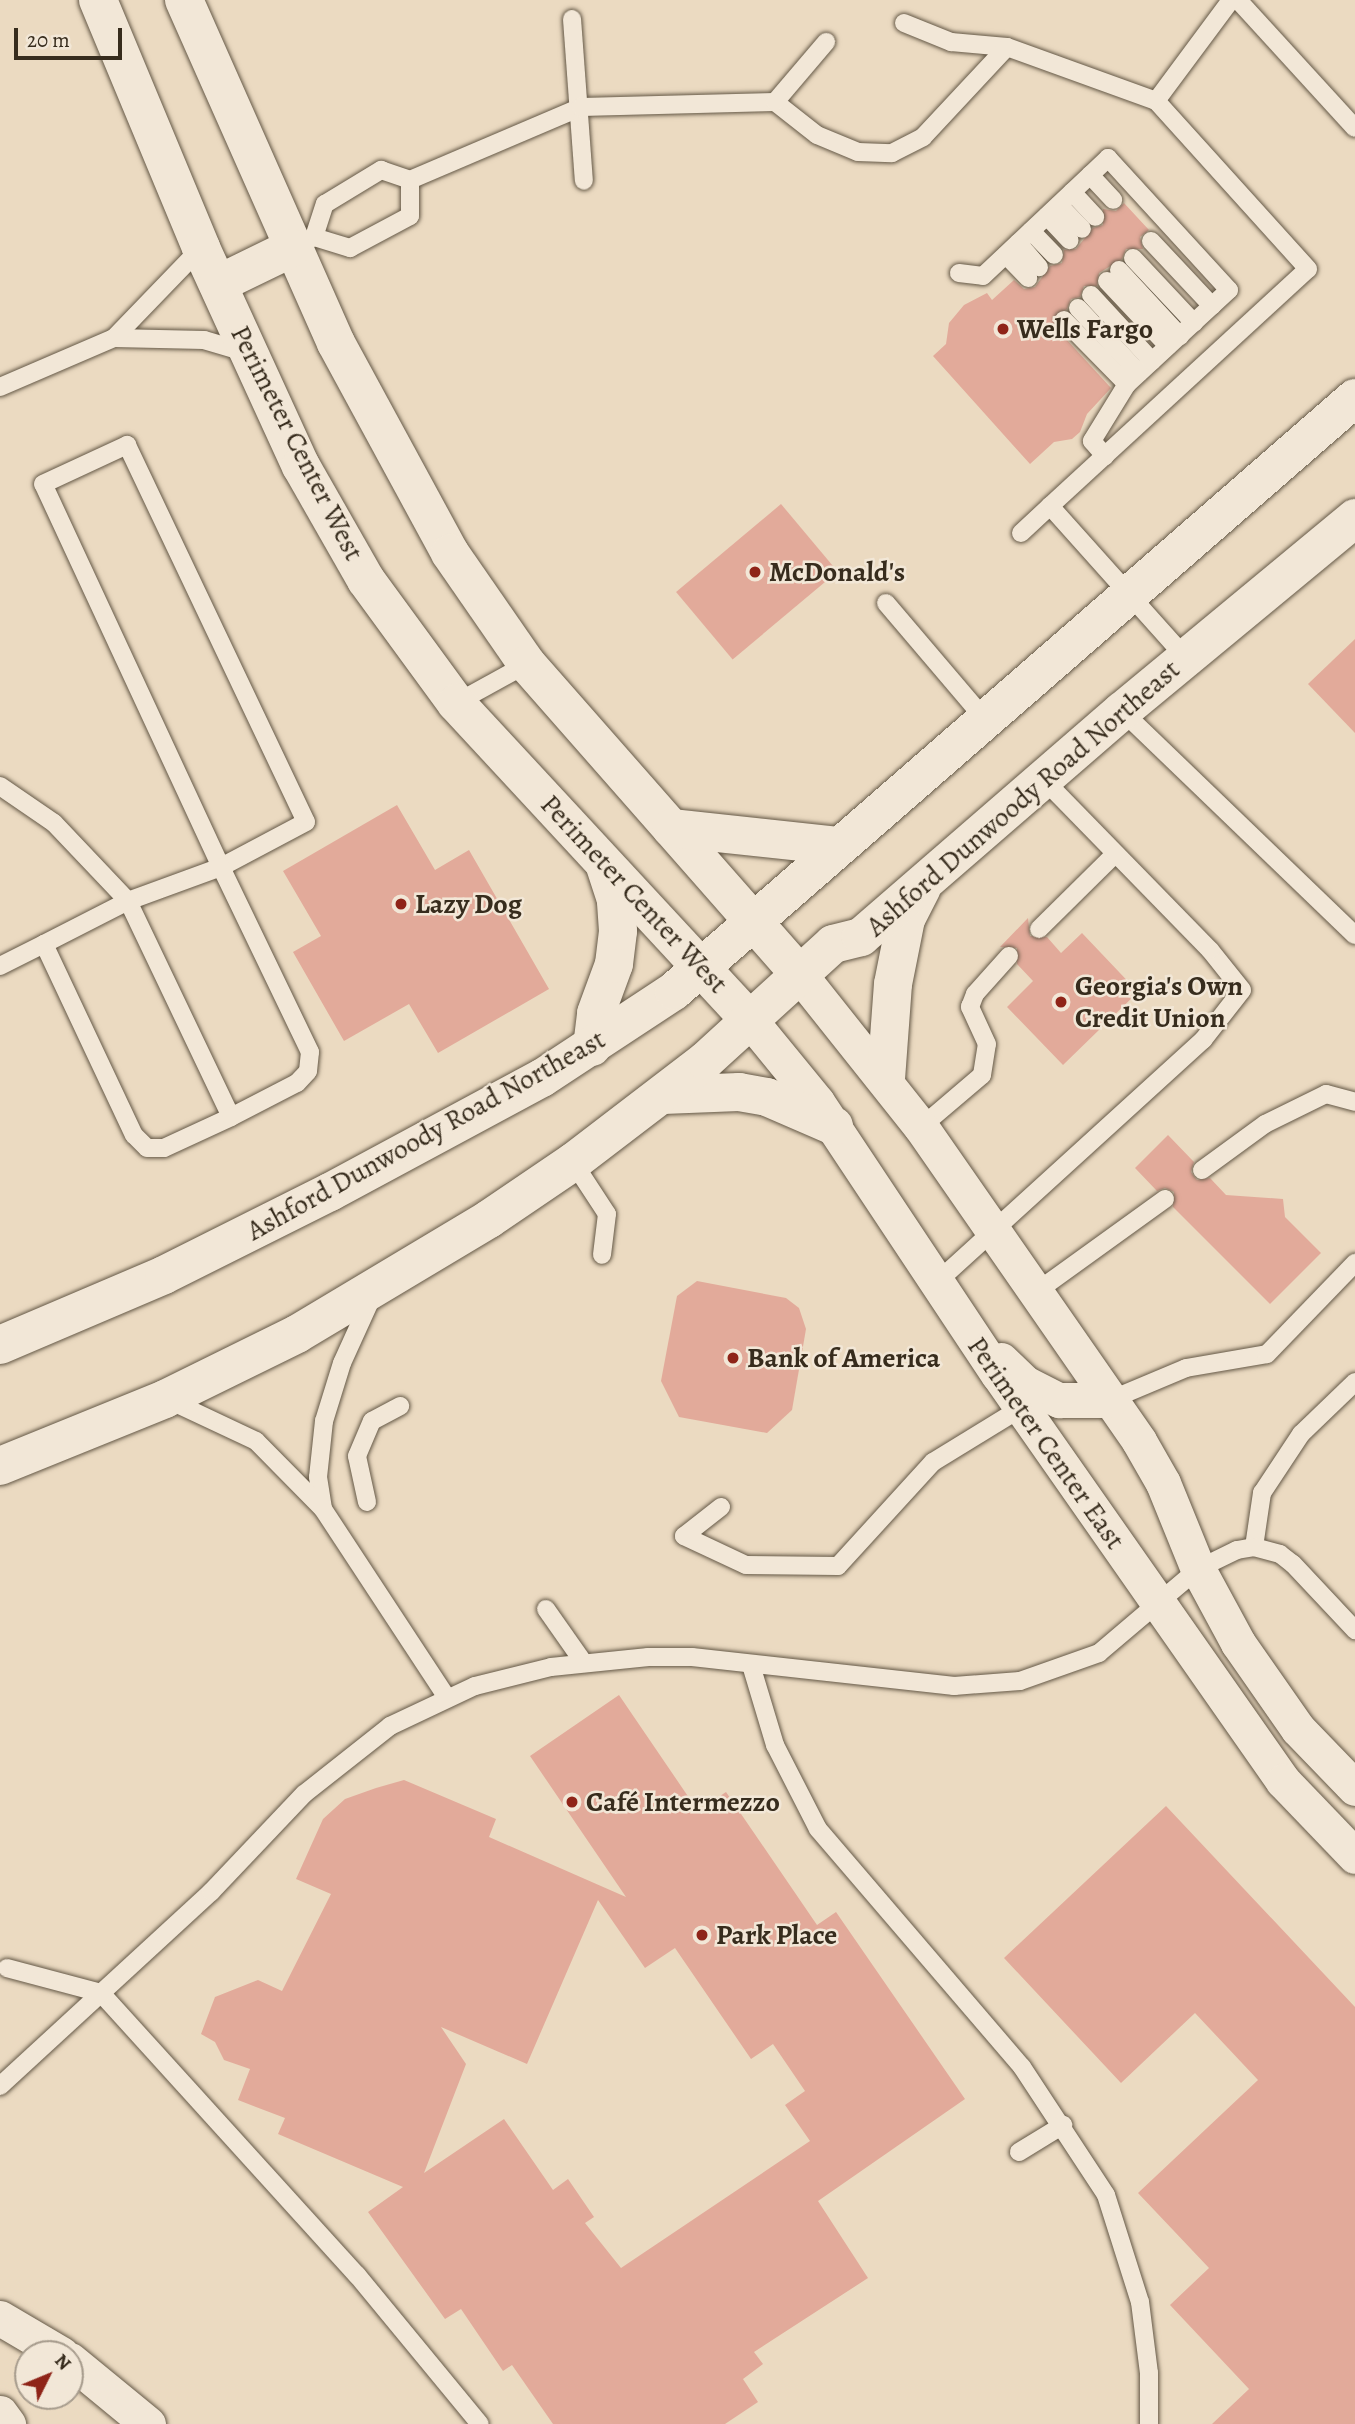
<!DOCTYPE html>
<meta charset="utf-8">
<style>
body{margin:0}
#map{position:relative;width:1355px;height:2424px;overflow:hidden;background:#ebdac1;font-family:Alegreya,serif}
div>[style]{position:absolute}
[style*='--x']{left:calc(var(--x)*1px);top:calc(var(--y)*1px);width:calc(var(--w)*1px);rotate:calc(var(--a)*1deg)}
.building>*{inset:0;background:#e2aa9a;transform-origin:0 0}
.roads{filter:drop-shadow(0 0 2px #645846) drop-shadow(0 0 2px #645846)}
.service>*{height:18px;margin:-9px;padding:0 9px;transform-origin:9px;border-radius:9px;background:#f2e7d7}
.minor>*{height:35px;margin:-17.5px;padding:0 17.5px;transform-origin:17.5px;border-radius:17.5px;background:#f2e7d7}
.secondary>*{height:38px;margin:-19px;padding:0 19px;transform-origin:19px;border-radius:19px;background:#f2e7d7}
.dots>*{width:19px;height:19px;translate:-50% -50%;box-sizing:border-box;border:4px solid #f2e7d7;border-radius:50%}
span{translate:-50% -50%;white-space:nowrap;text-align:center;line-height:1.15;-webkit-text-stroke:5px #f2e7d7;paint-order:stroke}
.poi-label{font-size:28px;color:#372c1d;font-weight:700}
.left{translate:0 -50%;text-align:left}
.street-label{font-size:28px;color:#372c1d}
.north{position:absolute;left:14px;top:2340px;width:70px;height:70px;box-sizing:border-box;background:#f2e7d7;border:2px solid #a79c8d;border-radius:50%;rotate:47deg;font-size:19px;font-weight:700;line-height:28px;text-align:center;color:#372c1d}
.north::after{content:'';display:block;margin:auto;width:24px;height:32px;background:#8f2418;clip-path:polygon(50% 0,100% 100%,50% 72%,0 100%)}
.scale{position:absolute;left:14px;top:28px;width:108px;height:32px;box-sizing:border-box;border:4px solid #372c1d;border-top:0;padding-left:9px;font-size:21px;line-height:24px;white-space:nowrap;color:#372c1d;-webkit-text-stroke:5px #f2e7d7;paint-order:stroke}
</style>
<div id="map">
<div class="building">
<div style="clip-path:polygon(1124px 203px,1149px 230px,1140px 237px,1143px 249px,1126px 249px,1122px 259px,1099px 273px,1097px 286px,1084px 286px,1080px 297px,1071px 299px,1067px 309px,1053px 318px,1056px 328px,1111px 388px,1087px 414px,1080px 432px,1072px 439px,1054px 442px,1030px 464px,933px 356px,946px 344px,949px 323px,964px 305px,987px 293px,992px 300px,1014px 280px,1024px 289px,1035px 287px,1050px 266px,1062px 263px,1064px 250px,1076px 249px,1093px 228px,1103px 225px,1103px 209px,1116px 211px)"></div>
<div style="left:781px;top:504px;width:88px;height:137px;rotate:50deg"></div>
<div style="clip-path:polygon(1355px 639px,1355px 733px,1308px 684px)"></div>
<div style="clip-path:polygon(397px 805px,435px 870px,469px 850px,549px 989px,438px 1053px,409px 1004px,344px 1041px,293px 952px,321px 936px,283px 871px)"></div>
<div style="clip-path:polygon(1028px 918px,1030px 936px,1047px 937px,1061px 953px,1082px 933px,1138px 992px,1063px 1065px,1007px 1007px,1033px 981px,1017px 964px,1017px 948px,1000px 947px)"></div>
<div style="clip-path:polygon(1168px 1135px,1194px 1162px,1191px 1172px,1197px 1180px,1210px 1178px,1226px 1195px,1283px 1199px,1285px 1217px,1321px 1253px,1270px 1304px,1173px 1207px,1174px 1192px,1165px 1188px,1157px 1191px,1135px 1168px)"></div>
<div style="clip-path:polygon(697px 1281px,786px 1298px,799px 1308px,806px 1329px,792px 1410px,767px 1433px,679px 1417px,661px 1381px,677px 1296px)"></div>
<div style="clip-path:polygon(evenodd,619px 1695px,698px 1811px,726px 1792px,817px 1925px,836px 1912px,965px 2099px,818px 2201px,868px 2278px,754px 2352px,763px 2364px,743px 2379px,758px 2402px,725px 2424px,553px 2424px,512px 2365px,503px 2371px,461px 2309px,445px 2319px,368px 2212px,403px 2187px,278px 2134px,285px 2118px,238px 2100px,250px 2069px,224px 2060px,215px 2042px,201px 2034px,215px 1997px,258px 1980px,282px 1991px,331px 1894px,296px 1879px,323px 1819px,345px 1799px,376px 1788px,404px 1780px,496px 1819px,489px 1837px,626px 1897px,530px 1756px,619px 1695px,598px 1900px,645px 1968px,675px 1948px,751px 2059px,773px 2044px,805px 2091px,785px 2105px,810px 2141px,621px 2268px,585px 2223px,594px 2217px,568px 2179px,553px 2190px,504px 2119px,424px 2173px,466px 2064px,441px 2027px,527px 2064px,598px 1900px)"></div>
<div style="clip-path:polygon(1166px 1806px,1355px 2007px,1355px 2424px,1212px 2424px,1249px 2389px,1170px 2305px,1209px 2268px,1138px 2193px,1258px 2080px,1195px 2013px,1121px 2083px,1004px 1958px)"></div>
</div>
<div class="roads">
<div class="service">
<div style="--x:1238;--y:0;--w:173;--a:47.6"></div>
<div style="--x:572;--y:19;--w:162;--a:85.8"></div>
<div style="--x:904;--y:23;--w:51;--a:22"></div>
<div style="--x:951;--y:42;--w:56;--a:5.1"></div>
<div style="--x:1007;--y:47;--w:158;--a:19.9"></div>
<div style="--x:775;--y:102;--w:53;--a:38.2"></div>
<div style="--x:817;--y:135;--w:44;--a:22.5"></div>
<div style="--x:858;--y:152;--w:34;--a:2"></div>
<div style="--x:892;--y:153;--w:35;--a:-27"></div>
<div style="--x:923;--y:137;--w:123;--a:-47"></div>
<div style="--x:1090;--y:175;--w:34;--a:47"></div>
<div style="--x:1072;--y:192;--w:34;--a:47"></div>
<div style="--x:1059;--y:205;--w:33;--a:46"></div>
<div style="--x:1047;--y:216;--w:33;--a:47"></div>
<div style="--x:1031;--y:231;--w:33;--a:46"></div>
<div style="--x:314;--y:237;--w:38;--a:17"></div>
<div style="--x:350;--y:248;--w:68;--a:-28.1"></div>
<div style="--x:410;--y:216;--w:36;--a:-90"></div>
<div style="--x:1151;--y:241;--w:89;--a:46.8"></div>
<div style="--x:1018;--y:243;--w:32;--a:49"></div>
<div style="--x:292;--y:248;--w:25;--a:-27"></div>
<div style="--x:314;--y:237;--w:35;--a:-72"></div>
<div style="--x:325;--y:204;--w:66;--a:-31.3"></div>
<div style="--x:381;--y:170;--w:31;--a:19"></div>
<div style="--x:410;--y:180;--w:186;--a:-23.1"></div>
<div style="--x:581;--y:107;--w:194;--a:-1.5"></div>
<div style="--x:775;--y:102;--w:79;--a:-49.6"></div>
<div style="--x:1006;--y:255;--w:32;--a:46"></div>
<div style="--x:1133;--y:258;--w:89;--a:46.8"></div>
<div style="--x:1119;--y:270;--w:90;--a:47.3"></div>
<div style="--x:959;--y:273;--w:24;--a:7"></div>
<div style="--x:983;--y:276;--w:172;--a:-43.3"></div>
<div style="--x:1108;--y:158;--w:179;--a:47.5"></div>
<div style="--x:1229;--y:290;--w:139;--a:137.3"></div>
<div style="--x:1127;--y:384;--w:67;--a:121.6"></div>
<div style="--x:1092;--y:441;--w:20;--a:49"></div>
<div style="--x:1107;--y:281;--w:89;--a:46.8"></div>
<div style="--x:1091;--y:295;--w:90;--a:47.3"></div>
<div style="--x:1078;--y:308;--w:89;--a:46.8"></div>
<div style="--x:1064;--y:320;--w:90;--a:45.5"></div>
<div style="--x:114;--y:338;--w:90;--a:1.3"></div>
<div style="--x:204;--y:340;--w:46;--a:16.5"></div>
<div style="--x:0;--y:387;--w:124;--a:-23.3"></div>
<div style="--x:114;--y:338;--w:125;--a:-46"></div>
<div style="--x:127;--y:445;--w:417;--a:64.6"></div>
<div style="--x:306;--y:822;--w:96;--a:152.1"></div>
<div style="--x:221;--y:867;--w:422;--a:-114.9"></div>
<div style="--x:43;--y:484;--w:93;--a:-24.9"></div>
<div style="--x:1021;--y:533;--w:40;--a:-43"></div>
<div style="--x:886;--y:603;--w:151;--a:49.6"></div>
<div style="--x:1186;--y:658;--w:204;--a:-131.8"></div>
<div style="--x:1050;--y:506;--w:350;--a:-42.6"></div>
<div style="--x:1308;--y:269;--w:227;--a:-132.1"></div>
<div style="--x:1156;--y:101;--w:126;--a:-53.4"></div>
<div style="--x:456;--y:703;--w:81;--a:-28.8"></div>
<div style="--x:1122;--y:711;--w:323;--a:43.9"></div>
<div style="--x:0;--y:786;--w:65;--a:34.4"></div>
<div style="--x:54;--y:823;--w:108;--a:46.5"></div>
<div style="--x:128;--y:901;--w:239;--a:64.5"></div>
<div style="--x:1039;--y:929;--w:105;--a:-44.6"></div>
<div style="--x:0;--y:966;--w:49;--a:-26.6"></div>
<div style="--x:44;--y:944;--w:211;--a:64.8"></div>
<div style="--x:134;--y:1135;--w:18;--a:45"></div>
<div style="--x:147;--y:1148;--w:17;--a:0"></div>
<div style="--x:164;--y:1148;--w:74;--a:-24.8"></div>
<div style="--x:231;--y:1117;--w:74;--a:-27.3"></div>
<div style="--x:297;--y:1083;--w:16;--a:-47"></div>
<div style="--x:308;--y:1071;--w:19;--a:-84"></div>
<div style="--x:310;--y:1052;--w:205;--a:-115.7"></div>
<div style="--x:221;--y:867;--w:99;--a:159.9"></div>
<div style="--x:128;--y:901;--w:94;--a:152.9"></div>
<div style="--x:921;--y:1127;--w:80;--a:-40.4"></div>
<div style="--x:982;--y:1075;--w:31;--a:-81"></div>
<div style="--x:987;--y:1044;--w:41;--a:-114.7"></div>
<div style="--x:970;--y:1007;--w:14;--a:-69"></div>
<div style="--x:975;--y:994;--w:51;--a:-48.2"></div>
<div style="--x:573;--y:1162;--w:62;--a:56.8"></div>
<div style="--x:607;--y:1214;--w:41;--a:97"></div>
<div style="--x:1202;--y:1170;--w:78;--a:-36.1"></div>
<div style="--x:1265;--y:1124;--w:68;--a:-26.2"></div>
<div style="--x:1326;--y:1094;--w:30;--a:15"></div>
<div style="--x:937;--y:1282;--w:360;--a:-42.3"></div>
<div style="--x:1203;--y:1040;--w:63;--a:-52"></div>
<div style="--x:1242;--y:990;--w:51;--a:-128.7"></div>
<div style="--x:1210;--y:950;--w:239;--a:-134.3"></div>
<div style="--x:1036;--y:1292;--w:159;--a:-35.8"></div>
<div style="--x:372;--y:1297;--w:72;--a:114.4"></div>
<div style="--x:342;--y:1363;--w:61;--a:107.2"></div>
<div style="--x:324;--y:1421;--w:56;--a:96.1"></div>
<div style="--x:318;--y:1477;--w:32;--a:81"></div>
<div style="--x:323;--y:1509;--w:226;--a:56.7"></div>
<div style="--x:169;--y:1400;--w:96;--a:25.2"></div>
<div style="--x:256;--y:1441;--w:95;--a:45.4"></div>
<div style="--x:1110;--y:1400;--w:82;--a:-22.8"></div>
<div style="--x:1186;--y:1368;--w:82;--a:-9.8"></div>
<div style="--x:1267;--y:1354;--w:127;--a:-46"></div>
<div style="--x:367;--y:1502;--w:47;--a:-102.3"></div>
<div style="--x:357;--y:1456;--w:38;--a:-67"></div>
<div style="--x:372;--y:1421;--w:32;--a:-28"></div>
<div style="--x:721;--y:1507;--w:47;--a:141.9"></div>
<div style="--x:684;--y:1536;--w:68;--a:25.1"></div>
<div style="--x:746;--y:1565;--w:92;--a:0.6"></div>
<div style="--x:838;--y:1566;--w:141;--a:-47.6"></div>
<div style="--x:933;--y:1462;--w:103;--a:-31.5"></div>
<div style="--x:1254;--y:1547;--w:55;--a:-81.6"></div>
<div style="--x:1262;--y:1493;--w:71;--a:-56.5"></div>
<div style="--x:1301;--y:1434;--w:75;--a:-43.9"></div>
<div style="--x:546;--y:1609;--w:66;--a:54.9"></div>
<div style="--x:751;--y:1665;--w:84;--a:73.3"></div>
<div style="--x:775;--y:1745;--w:94;--a:62.9"></div>
<div style="--x:818;--y:1829;--w:313;--a:49.4"></div>
<div style="--x:1022;--y:2067;--w:153;--a:56.7"></div>
<div style="--x:1106;--y:2195;--w:112;--a:72.4"></div>
<div style="--x:1140;--y:2302;--w:72;--a:82.8"></div>
<div style="--x:1149;--y:2373;--w:51;--a:90"></div>
<div style="--x:7;--y:1968;--w:97;--a:14.9"></div>
<div style="--x:101;--y:1993;--w:381;--a:47.8"></div>
<div style="--x:357;--y:2275;--w:193;--a:50.5"></div>
<div style="--x:0;--y:2086;--w:287;--a:-42.6"></div>
<div style="--x:211;--y:1892;--w:135;--a:-46.5"></div>
<div style="--x:304;--y:1794;--w:110;--a:-38.3"></div>
<div style="--x:390;--y:1726;--w:94;--a:-25.2"></div>
<div style="--x:475;--y:1686;--w:78;--a:-14"></div>
<div style="--x:551;--y:1667;--w:98;--a:-5.9"></div>
<div style="--x:648;--y:1657;--w:44;--a:0"></div>
<div style="--x:692;--y:1657;--w:264;--a:6.3"></div>
<div style="--x:954;--y:1686;--w:66;--a:-4.3"></div>
<div style="--x:1020;--y:1681;--w:84;--a:-19.5"></div>
<div style="--x:1099;--y:1653;--w:130;--a:-40.3"></div>
<div style="--x:1198;--y:1569;--w:43;--a:-26"></div>
<div style="--x:1237;--y:1550;--w:17;--a:-10"></div>
<div style="--x:1254;--y:1547;--w:27;--a:15"></div>
<div style="--x:1280;--y:1554;--w:16;--a:38"></div>
<div style="--x:1293;--y:1564;--w:91;--a:46.8"></div>
<div style="--x:1019;--y:2152;--w:52;--a:-31.5"></div>
</div>
<div class="minor">
<div style="--x:800;--y:975;--w:194;--a:51.5"></div>
<div style="--x:921;--y:1127;--w:382;--a:55.2"></div>
<div style="--x:1139;--y:1441;--w:48;--a:60.3"></div>
<div style="--x:1163;--y:1483;--w:93;--a:67.9"></div>
<div style="--x:1198;--y:1569;--w:84;--a:61.6"></div>
<div style="--x:1238;--y:1643;--w:105;--a:55.1"></div>
<div style="--x:1298;--y:1729;--w:82;--a:46"></div>
<div style="--x:750;--y:1020;--w:106;--a:50.7"></div>
<div style="--x:817;--y:1102;--w:327;--a:56.4"></div>
<div style="--x:998;--y:1374;--w:497;--a:55"></div>
<div style="--x:1283;--y:1781;--w:104;--a:46.2"></div>
<div style="--x:1001;--y:1360;--w:33;--a:44"></div>
<div style="--x:1025;--y:1383;--w:38;--a:27"></div>
<div style="--x:1059;--y:1400;--w:51;--a:0"></div>
<div style="--x:0;--y:2318;--w:71;--a:30.5"></div>
<div style="--x:70;--y:2360;--w:101;--a:39.4"></div>
<div style="--x:0;--y:2413;--w:14;--a:54"></div>
</div>
<div class="secondary">
<div style="--x:98;--y:0;--w:269;--a:67.4"></div>
<div style="--x:201;--y:248;--w:240;--a:65.4"></div>
<div style="--x:301;--y:466;--w:131;--a:60.3"></div>
<div style="--x:366;--y:580;--w:152;--a:53.8"></div>
<div style="--x:456;--y:703;--w:432;--a:47.2"></div>
<div style="--x:184;--y:0;--w:375;--a:66.1"></div>
<div style="--x:336;--y:343;--w:239;--a:61.5"></div>
<div style="--x:450;--y:553;--w:135;--a:55.3"></div>
<div style="--x:527;--y:664;--w:414;--a:48.7"></div>
<div style="--x:218;--y:284;--w:82;--a:-25.9"></div>
<div style="--x:671;--y:828;--w:170;--a:6.1"></div>
<div style="--x:592;--y:1047;--w:34;--a:-83"></div>
<div style="--x:596;--y:1013;--w:52;--a:-69.8"></div>
<div style="--x:614;--y:964;--w:33;--a:-83"></div>
<div style="--x:618;--y:931;--w:31;--a:-94"></div>
<div style="--x:616;--y:900;--w:36;--a:-108"></div>
<div style="--x:886;--y:1079;--w:95;--a:-85.8"></div>
<div style="--x:893;--y:984;--w:66;--a:-78.7"></div>
<div style="--x:906;--y:919;--w:35;--a:-63"></div>
<div style="--x:663;--y:1095;--w:76;--a:-2.3"></div>
<div style="--x:739;--y:1092;--w:28;--a:10"></div>
<div style="--x:767;--y:1097;--w:73;--a:23.4"></div>
<div style="--x:0;--y:1345;--w:178;--a:-23.1"></div>
<div style="--x:164;--y:1275;--w:186;--a:-26.6"></div>
<div style="--x:330;--y:1192;--w:241;--a:-28.3"></div>
<div style="--x:542;--y:1078;--w:158;--a:-33.4"></div>
<div style="--x:674;--y:991;--w:903;--a:-41.05"></div>
<div style="--x:0;--y:1466;--w:178;--a:-22.1"></div>
<div style="--x:165;--y:1399;--w:147;--a:-26.2"></div>
<div style="--x:297;--y:1334;--w:224;--a:-30.9"></div>
<div style="--x:489;--y:1219;--w:102;--a:-34.2"></div>
<div style="--x:573;--y:1162;--w:166;--a:-37.4"></div>
<div style="--x:705;--y:1061;--w:173;--a:-42.4"></div>
<div style="--x:833;--y:944;--w:29;--a:-14"></div>
<div style="--x:861;--y:937;--w:345;--a:-40.9"></div>
<div style="--x:1122;--y:711;--w:303;--a:-39.6"></div>
</div>
</div>
<div class="dots">
<div style="left:1003px;top:329px;background:#8f2418"></div>
<div style="left:755px;top:572px;background:#8f2418"></div>
<div style="left:401px;top:904px;background:#8f2418"></div>
<div style="left:1061px;top:1002px;background:#8f2418"></div>
<div style="left:733px;top:1358px;background:#8f2418"></div>
<div style="left:572px;top:1802px;background:#8f2418"></div>
<div style="left:702px;top:1935px;background:#8f2418"></div>
</div>
<div class="poi-label">
<span class="left" style="left:1017px;top:329px">Wells Fargo</span>
<span class="left" style="left:769px;top:572px">McDonald's</span>
<span class="left" style="left:415px;top:904px">Lazy Dog</span>
<span class="left" style="left:1075px;top:1002px">Georgia's Own<br>Credit Union</span>
<span class="left" style="left:747px;top:1358px">Bank of America</span>
<span class="left" style="left:586px;top:1802px">Café Intermezzo</span>
<span class="left" style="left:716px;top:1935px">Park Place</span>
</div>
<div class="street-label">
<span style="left:297px;top:443px;rotate:63deg">Perimeter Center West</span>
<span style="left:1023px;top:798px;rotate:-41deg">Ashford Dunwoody Road Northeast</span>
<span style="left:634px;top:894px;rotate:47deg">Perimeter Center West</span>
<span style="left:426px;top:1135px;rotate:-29deg">Ashford Dunwoody Road Northeast</span>
<span style="left:1046px;top:1443px;rotate:55deg">Perimeter Center East</span>
</div>
<div class="north">N</div>
<div class="scale">20 m</div>
</div>
